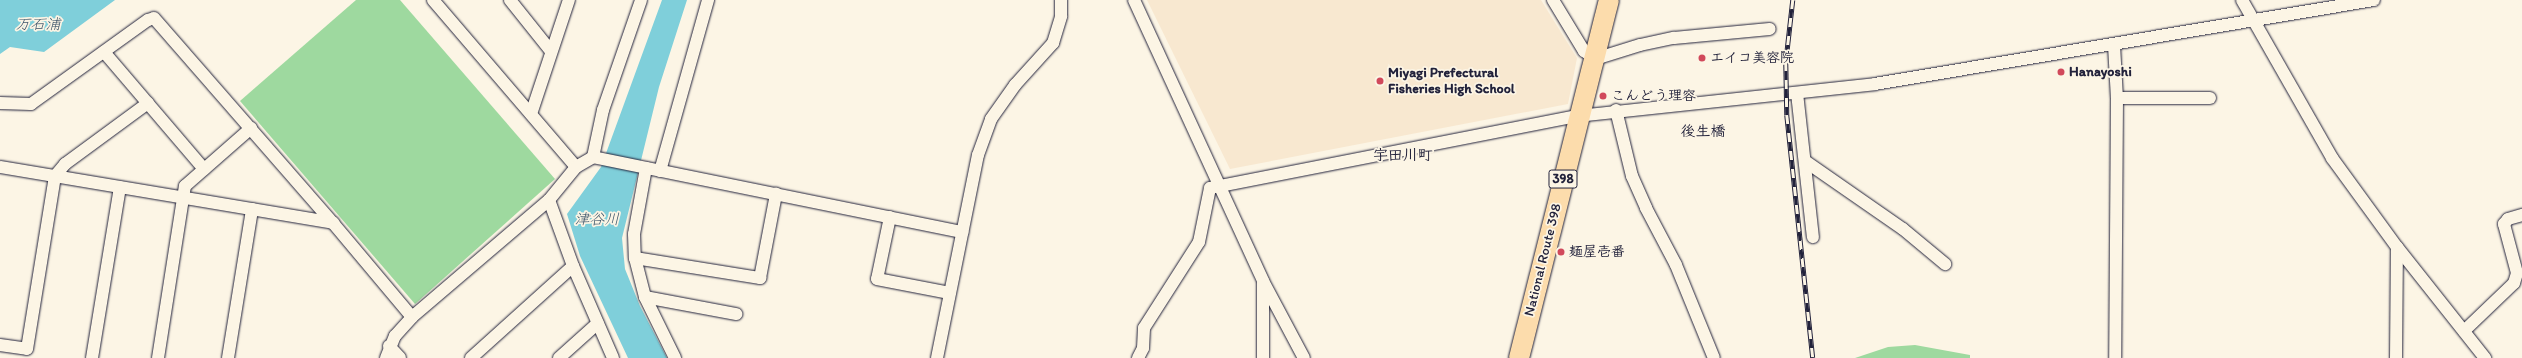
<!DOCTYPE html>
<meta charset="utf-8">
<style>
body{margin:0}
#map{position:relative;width:2522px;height:358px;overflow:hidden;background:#fcf5e5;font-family:Itim,"Klee One",sans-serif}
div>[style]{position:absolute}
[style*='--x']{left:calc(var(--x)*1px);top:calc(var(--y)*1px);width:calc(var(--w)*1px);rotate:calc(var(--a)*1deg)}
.built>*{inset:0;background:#f8e8d0}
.green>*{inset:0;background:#9ed99f}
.water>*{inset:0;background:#7fcfda}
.roads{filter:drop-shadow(0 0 1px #22223b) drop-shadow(0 0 1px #22223b)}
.minor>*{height:12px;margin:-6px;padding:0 6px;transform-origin:6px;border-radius:6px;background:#fcf5e5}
.trunk>*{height:20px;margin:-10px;padding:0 10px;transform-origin:10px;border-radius:10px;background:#fcdcac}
.rail>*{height:4.5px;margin-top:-2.25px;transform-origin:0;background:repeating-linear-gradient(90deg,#fcf5e5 0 9px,#22223b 0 18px);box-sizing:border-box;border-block:1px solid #22223b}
.dots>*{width:11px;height:11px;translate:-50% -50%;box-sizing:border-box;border:2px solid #fcf5e5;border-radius:50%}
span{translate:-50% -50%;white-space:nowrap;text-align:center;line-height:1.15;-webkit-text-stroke:3.5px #fcf5e5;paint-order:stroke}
.shield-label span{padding:1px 3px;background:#fcf5e5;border:1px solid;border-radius:3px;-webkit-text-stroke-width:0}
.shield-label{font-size:13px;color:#22223b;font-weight:700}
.poi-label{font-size:14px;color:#22223b;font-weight:700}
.left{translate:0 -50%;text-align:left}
.street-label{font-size:14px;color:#22223b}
.water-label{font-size:15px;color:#3e566b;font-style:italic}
.neighbourhood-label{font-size:15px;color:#22223b;font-weight:700}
</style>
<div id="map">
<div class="built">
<div style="clip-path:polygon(1147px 0,1541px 0,1577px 58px,1568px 104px,1230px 169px)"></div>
</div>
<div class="green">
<div style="clip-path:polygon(356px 0,400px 0,555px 179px,415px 304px,240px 101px)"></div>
<div style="clip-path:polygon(1915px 345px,1970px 355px,1970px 358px,1855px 358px,1888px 347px)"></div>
</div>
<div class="water">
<div style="clip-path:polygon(0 0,115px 0,44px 52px,10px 47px,0 54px)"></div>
<div style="clip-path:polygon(662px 0,687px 0,659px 87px,622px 238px,625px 269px,640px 306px,667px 358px,628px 358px,580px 256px,567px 214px,601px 167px)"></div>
</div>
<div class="roads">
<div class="minor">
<div style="--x:433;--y:0;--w:220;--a:49.4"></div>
<div style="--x:510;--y:0;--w:64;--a:51.3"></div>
<div style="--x:1134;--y:0;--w:309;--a:65.3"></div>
<div style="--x:1263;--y:281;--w:87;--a:62"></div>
<div style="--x:1553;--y:0;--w:60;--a:58.7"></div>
<div style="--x:1584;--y:51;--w:14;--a:36"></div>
<div style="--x:1595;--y:59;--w:47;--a:-17.3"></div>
<div style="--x:1640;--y:45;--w:35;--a:-12"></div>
<div style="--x:1674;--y:38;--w:96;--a:-5.4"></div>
<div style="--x:2242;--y:0;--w:182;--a:60.3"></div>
<div style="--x:2332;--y:158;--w:110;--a:53.9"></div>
<div style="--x:2397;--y:247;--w:142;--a:51.6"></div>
<div style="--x:2114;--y:45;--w:53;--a:86.8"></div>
<div style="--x:2117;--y:98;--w:260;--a:90.4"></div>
<div style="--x:104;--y:52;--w:154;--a:49.5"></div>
<div style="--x:1797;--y:93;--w:145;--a:83.7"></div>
<div style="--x:2117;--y:98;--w:93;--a:0"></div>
<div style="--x:0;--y:103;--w:31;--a:2"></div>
<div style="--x:31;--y:104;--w:144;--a:-35.7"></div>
<div style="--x:148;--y:20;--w:6;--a:-18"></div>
<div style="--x:154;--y:18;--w:272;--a:48.9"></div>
<div style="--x:333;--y:223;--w:123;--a:50"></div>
<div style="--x:1616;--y:110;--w:68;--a:76.4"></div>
<div style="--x:1632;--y:176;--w:35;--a:66"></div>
<div style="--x:1646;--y:208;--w:64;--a:62.2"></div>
<div style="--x:1676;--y:265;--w:100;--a:67.8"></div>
<div style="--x:531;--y:114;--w:120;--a:-71.6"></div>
<div style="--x:593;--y:157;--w:48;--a:-78"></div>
<div style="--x:603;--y:110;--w:116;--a:-70.9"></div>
<div style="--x:1805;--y:161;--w:119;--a:34.8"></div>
<div style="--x:1903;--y:229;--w:55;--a:39.8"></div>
<div style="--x:0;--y:167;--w:338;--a:9.5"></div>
<div style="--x:646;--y:168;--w:67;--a:100.3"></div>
<div style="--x:634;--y:234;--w:24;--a:88"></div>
<div style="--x:635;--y:258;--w:40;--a:75.6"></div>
<div style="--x:645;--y:297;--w:68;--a:63.8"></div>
<div style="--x:660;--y:171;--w:178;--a:-74.3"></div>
<div style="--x:549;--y:200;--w:70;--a:70"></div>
<div style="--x:573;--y:266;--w:100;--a:66.5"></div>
<div style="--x:890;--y:217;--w:63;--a:101.8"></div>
<div style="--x:877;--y:279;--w:74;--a:10.9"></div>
<div style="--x:635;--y:258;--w:127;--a:9.1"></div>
<div style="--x:760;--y:278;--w:86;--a:-79.2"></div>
<div style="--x:1263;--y:283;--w:75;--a:90"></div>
<div style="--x:645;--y:297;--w:93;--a:10.6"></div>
<div style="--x:2464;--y:331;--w:69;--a:-43.8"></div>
<div style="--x:2514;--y:283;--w:10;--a:-73"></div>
<div style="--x:2517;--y:273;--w:51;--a:-104.9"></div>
<div style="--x:2504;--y:224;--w:6;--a:-51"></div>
<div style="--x:2508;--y:219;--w:15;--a:-16"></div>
<div style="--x:0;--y:345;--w:27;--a:8"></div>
<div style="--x:27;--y:349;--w:175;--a:-80.8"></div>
<div style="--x:55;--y:176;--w:16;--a:-50"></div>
<div style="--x:65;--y:164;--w:103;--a:-36.3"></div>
<div style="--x:389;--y:346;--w:16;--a:47"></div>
<div style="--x:92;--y:358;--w:173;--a:-80.7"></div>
<div style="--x:158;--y:358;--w:174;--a:-81.1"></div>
<div style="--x:185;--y:186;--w:88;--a:-41.3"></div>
<div style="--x:228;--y:358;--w:151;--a:-80.8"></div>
<div style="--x:386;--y:358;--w:24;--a:-68"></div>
<div style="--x:395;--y:336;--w:25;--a:-48"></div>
<div style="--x:412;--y:317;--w:180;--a:-40.5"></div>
<div style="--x:549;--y:200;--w:43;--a:-50.7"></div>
<div style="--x:576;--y:167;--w:20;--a:-30"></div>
<div style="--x:593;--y:157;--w:377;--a:11.5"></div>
<div style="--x:471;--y:358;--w:137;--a:-42"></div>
<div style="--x:559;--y:358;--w:52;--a:-41.9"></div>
<div style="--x:937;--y:358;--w:207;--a:-78.6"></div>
<div style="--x:978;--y:155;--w:38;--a:-70"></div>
<div style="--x:991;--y:119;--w:42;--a:-54.8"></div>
<div style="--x:1015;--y:85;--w:57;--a:-47.9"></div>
<div style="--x:1053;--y:43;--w:28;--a:-73"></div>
<div style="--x:1061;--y:16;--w:16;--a:-90"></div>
<div style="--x:1138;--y:358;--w:11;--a:-63"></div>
<div style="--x:1143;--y:348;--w:20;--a:-87"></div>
<div style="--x:1144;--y:328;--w:102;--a:-57.4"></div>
<div style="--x:1199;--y:242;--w:55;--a:-78.5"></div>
<div style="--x:1210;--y:188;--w:375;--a:-11.1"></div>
<div style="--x:1578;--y:116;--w:299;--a:-6.1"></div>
<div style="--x:1875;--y:84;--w:506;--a:-9.56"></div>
<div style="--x:2396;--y:358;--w:111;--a:-89.5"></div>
</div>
<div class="trunk">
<div style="--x:1519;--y:358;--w:369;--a:-75.9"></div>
</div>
</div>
<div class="rail">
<div style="--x:1793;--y:0;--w:62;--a:96.4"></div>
<div style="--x:1786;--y:62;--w:53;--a:88.9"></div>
<div style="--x:1787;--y:115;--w:244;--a:83.9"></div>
</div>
<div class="dots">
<div style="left:1702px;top:58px;background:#d1495b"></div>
<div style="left:2061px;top:72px;background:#d1495b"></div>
<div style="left:1380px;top:81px;background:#d1495b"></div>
<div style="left:1603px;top:96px;background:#d1495b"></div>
<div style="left:1561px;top:252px;background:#d1495b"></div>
</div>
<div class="shield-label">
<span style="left:1563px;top:179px">398</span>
</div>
<div class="poi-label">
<span class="left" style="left:1710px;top:58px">エイコ美容院</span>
<span class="left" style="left:2069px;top:72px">Hanayoshi</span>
<span class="left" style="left:1388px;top:81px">Miyagi Prefectural<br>Fisheries High School</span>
<span class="left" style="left:1611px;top:96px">こんどう理容</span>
<span class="left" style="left:1569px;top:252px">麺屋壱番</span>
</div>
<div class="street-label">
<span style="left:1543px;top:260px;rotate:-76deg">National Route 398</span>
</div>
<div class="water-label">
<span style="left:38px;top:25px">万石浦</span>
<span style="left:597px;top:220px">津谷川</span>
</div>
<div class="neighbourhood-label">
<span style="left:1703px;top:132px">後生橋</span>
<span style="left:1403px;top:156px">宇田川町</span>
</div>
</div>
